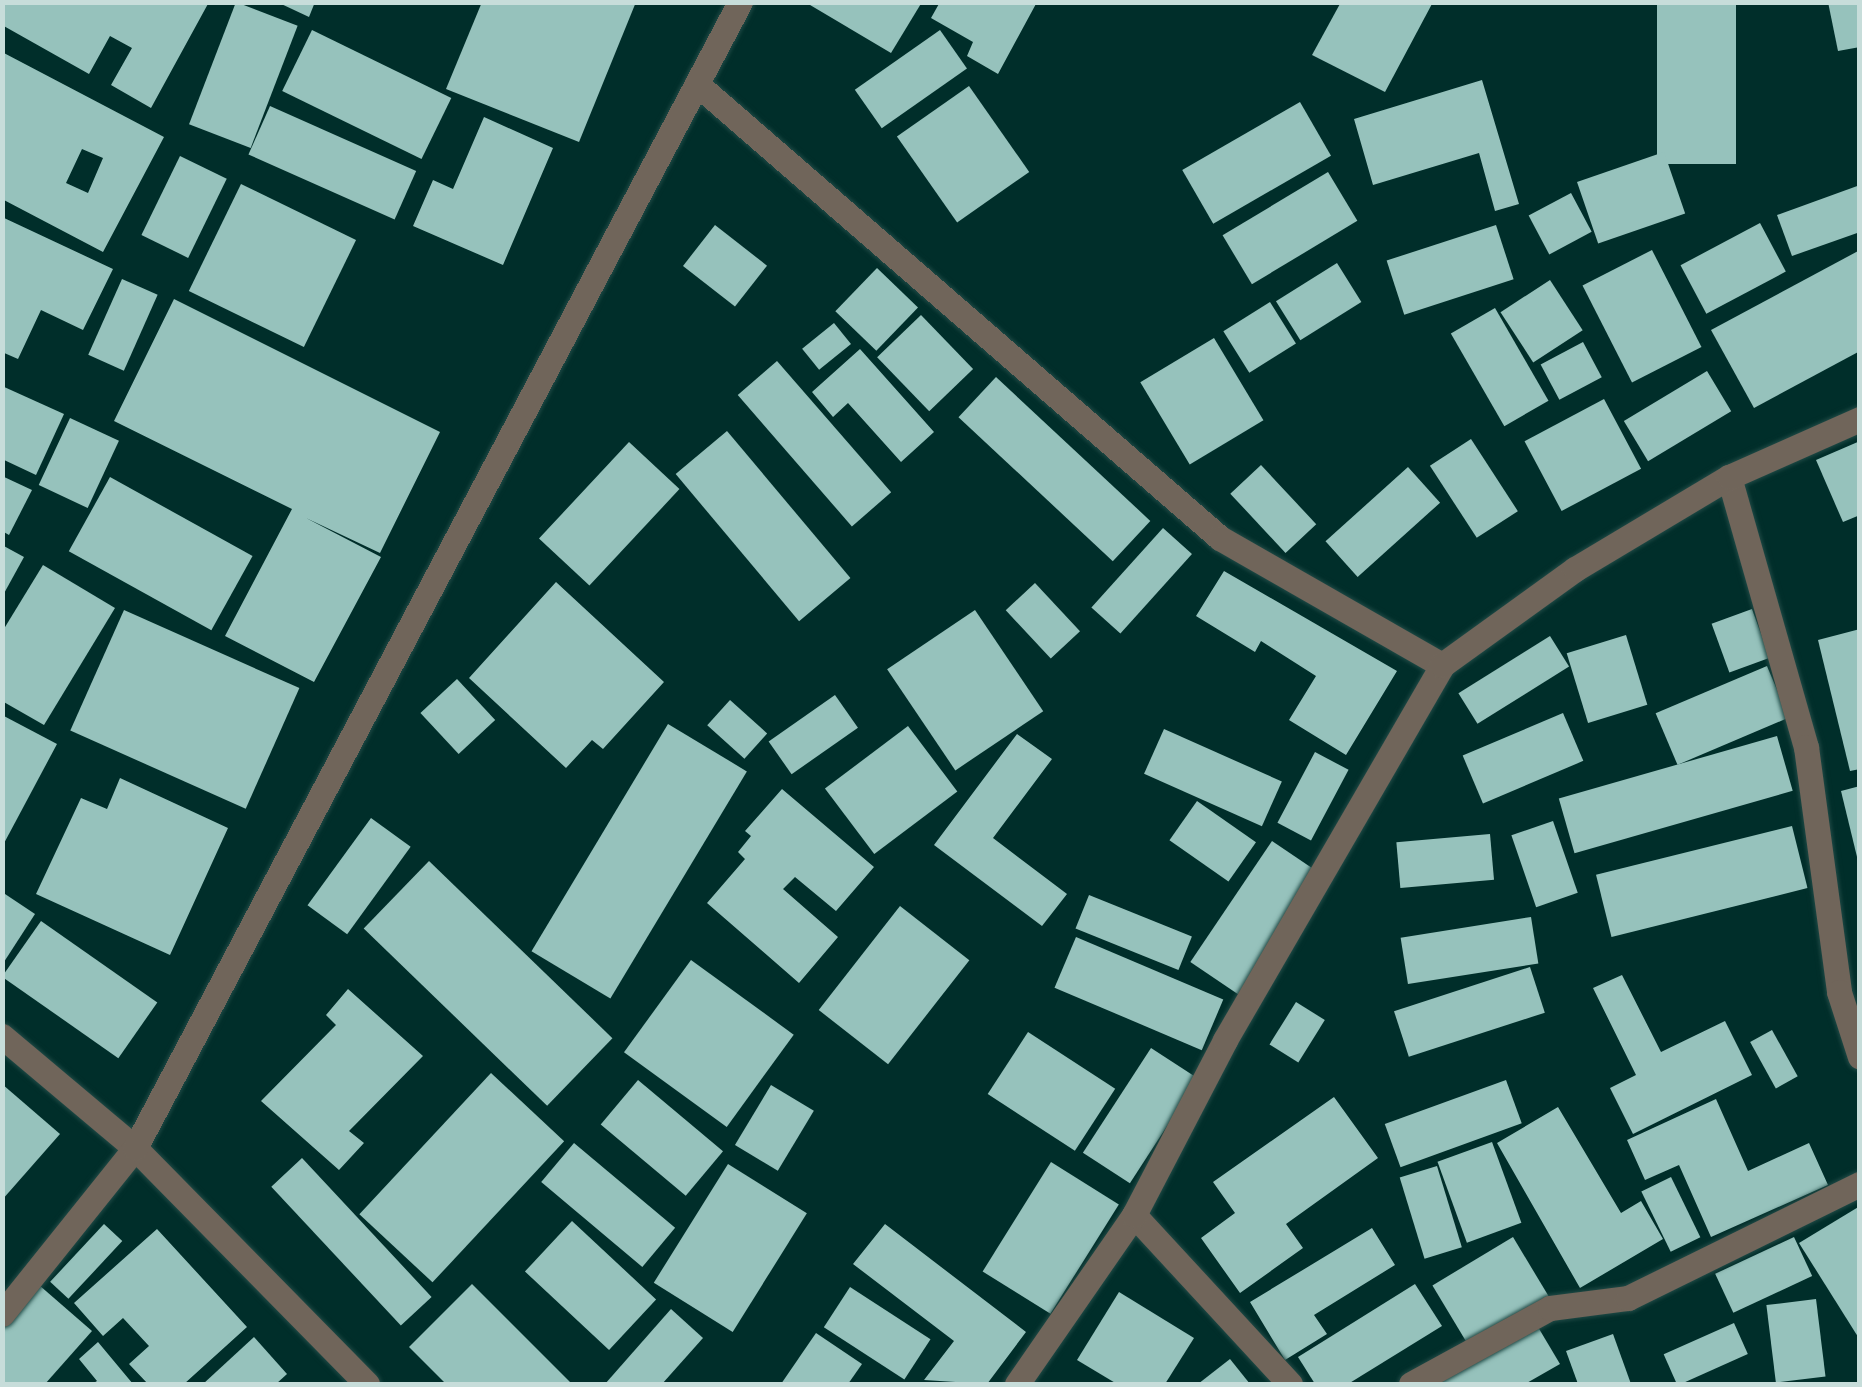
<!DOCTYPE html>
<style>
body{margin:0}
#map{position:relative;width:1862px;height:1387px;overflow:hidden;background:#002e2a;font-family:Rubik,sans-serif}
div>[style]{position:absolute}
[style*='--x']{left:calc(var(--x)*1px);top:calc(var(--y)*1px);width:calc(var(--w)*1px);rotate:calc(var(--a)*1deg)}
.building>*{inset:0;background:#96c2bc;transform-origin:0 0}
.roads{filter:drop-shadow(0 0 2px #204a46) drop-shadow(0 0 2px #204a46)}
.minor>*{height:25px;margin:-12.5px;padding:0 12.5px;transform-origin:12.5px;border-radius:12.5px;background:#70655a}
span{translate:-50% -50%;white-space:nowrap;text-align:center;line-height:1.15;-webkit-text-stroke:10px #031311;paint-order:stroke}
.frame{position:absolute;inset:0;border:5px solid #c7ddda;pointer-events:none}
</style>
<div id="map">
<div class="building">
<div style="clip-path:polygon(2px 2px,209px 2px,151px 108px,111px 85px,132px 48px,110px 36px,89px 74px,2px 25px)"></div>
<div style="left:236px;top:2px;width:66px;height:131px;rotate:21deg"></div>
<div style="clip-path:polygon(277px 2px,315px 2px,309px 17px)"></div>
<div style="clip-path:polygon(482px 2px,636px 2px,579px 142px,446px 89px)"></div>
<div style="clip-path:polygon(805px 2px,922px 2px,891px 53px)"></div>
<div style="clip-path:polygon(940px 2px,1037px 2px,998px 74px,967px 56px,973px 42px,931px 18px)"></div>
<div style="clip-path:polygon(1341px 2px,1433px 2px,1385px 92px,1312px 55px)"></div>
<div style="left:1657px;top:2px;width:79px;height:162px"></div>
<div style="clip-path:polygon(1828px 2px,1860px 2px,1860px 47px,1838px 51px)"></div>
<div style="left:312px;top:30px;width:155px;height:68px;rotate:26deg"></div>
<div style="left:940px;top:30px;width:47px;height:104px;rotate:55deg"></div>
<div style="clip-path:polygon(evenodd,2px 52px,164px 137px,103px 252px,2px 199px,2px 52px,82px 149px,103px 158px,88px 193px,66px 183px,82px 149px)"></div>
<div style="clip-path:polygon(1482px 80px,1519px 204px,1495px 211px,1479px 153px,1373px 185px,1354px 119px)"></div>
<div style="left:969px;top:86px;width:105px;height:88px;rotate:55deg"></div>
<div style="left:1300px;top:102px;width:62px;height:136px;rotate:60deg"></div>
<div style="left:270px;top:106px;width:160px;height:53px;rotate:24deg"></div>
<div style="clip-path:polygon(484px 117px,553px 148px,503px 265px,413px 226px,433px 180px,453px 189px)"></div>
<div style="left:1664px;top:152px;width:65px;height:92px;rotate:71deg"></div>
<div style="left:180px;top:156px;width:52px;height:88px;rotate:26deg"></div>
<div style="left:1328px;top:172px;width:57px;height:123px;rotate:59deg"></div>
<div style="left:241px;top:184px;width:128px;height:119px;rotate:26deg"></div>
<div style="clip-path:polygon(1860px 185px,1860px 232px,1792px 256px,1777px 215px)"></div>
<div style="left:1571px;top:193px;width:44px;height:48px;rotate:62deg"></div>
<div style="clip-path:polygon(2px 217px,113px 269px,83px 330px,41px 310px,18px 359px,2px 352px)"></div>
<div style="left:1760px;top:223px;width:55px;height:90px;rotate:62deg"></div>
<div style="left:715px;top:225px;width:66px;height:52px;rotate:38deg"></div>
<div style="left:1496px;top:225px;width:57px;height:115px;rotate:72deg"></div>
<div style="left:1652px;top:250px;width:109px;height:78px;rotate:63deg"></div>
<div style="clip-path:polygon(1860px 250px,1860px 351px,1754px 408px,1711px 330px)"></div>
<div style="left:1337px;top:263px;width:46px;height:72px;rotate:58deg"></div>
<div style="left:877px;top:268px;width:57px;height:60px;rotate:44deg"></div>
<div style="left:122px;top:279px;width:39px;height:83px;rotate:24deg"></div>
<div style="left:1550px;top:280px;width:60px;height:59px;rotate:57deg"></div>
<div style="clip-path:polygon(174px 299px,440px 432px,380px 553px,306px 518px,381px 557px,314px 682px,225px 636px,292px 509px,114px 421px)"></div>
<div style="left:1270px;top:302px;width:49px;height:55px;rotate:58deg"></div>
<div style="left:1495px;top:308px;width:107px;height:51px;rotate:60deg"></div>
<div style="left:921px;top:315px;width:75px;height:61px;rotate:46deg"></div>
<div style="left:834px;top:323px;width:27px;height:41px;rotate:51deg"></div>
<div style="left:1214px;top:338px;width:96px;height:86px;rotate:59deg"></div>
<div style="left:1583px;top:342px;width:40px;height:48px;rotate:62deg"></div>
<div style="clip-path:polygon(860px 349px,934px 432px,901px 462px,848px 403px,833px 417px,812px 392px)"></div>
<div style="left:777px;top:361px;width:174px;height:52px;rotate:49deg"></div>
<div style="left:1707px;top:371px;width:47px;height:97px;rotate:59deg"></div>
<div style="left:996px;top:377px;width:211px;height:55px;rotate:43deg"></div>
<div style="clip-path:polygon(2px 386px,64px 414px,36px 475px,2px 459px)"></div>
<div style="left:1604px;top:399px;width:79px;height:90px;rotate:62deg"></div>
<div style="left:70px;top:418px;width:54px;height:74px;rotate:25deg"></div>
<div style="left:727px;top:431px;width:192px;height:67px;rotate:50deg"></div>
<div style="left:1471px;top:439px;width:86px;height:49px;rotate:57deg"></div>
<div style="clip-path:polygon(1860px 441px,1860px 515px,1843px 522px,1816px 460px)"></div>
<div style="left:629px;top:442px;width:69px;height:132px;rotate:43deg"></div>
<div style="left:1261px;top:465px;width:81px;height:42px;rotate:47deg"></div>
<div style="left:1408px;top:467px;width:48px;height:111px;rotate:48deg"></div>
<div style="clip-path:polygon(2px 476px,32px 490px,9px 535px,2px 531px)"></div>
<div style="left:110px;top:477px;width:163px;height:85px;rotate:29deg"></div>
<div style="left:1163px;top:528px;width:39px;height:107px;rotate:42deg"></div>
<div style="clip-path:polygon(2px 545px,24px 557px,2px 597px)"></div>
<div style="clip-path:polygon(43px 565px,115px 608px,44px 725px,2px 701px,2px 632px)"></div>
<div style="clip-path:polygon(1224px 571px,1397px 671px,1346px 755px,1289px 720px,1316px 676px,1261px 641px,1255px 652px,1196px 616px)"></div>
<div style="clip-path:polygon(556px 582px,664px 682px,603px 749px,592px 740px,566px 768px,469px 678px)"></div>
<div style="left:1035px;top:583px;width:66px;height:40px;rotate:47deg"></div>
<div style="left:1752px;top:609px;width:52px;height:43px;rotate:70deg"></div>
<div style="left:124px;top:610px;width:192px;height:132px;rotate:24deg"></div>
<div style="left:975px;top:610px;width:122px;height:106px;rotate:56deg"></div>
<div style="clip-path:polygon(1860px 629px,1860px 769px,1850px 771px,1818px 640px)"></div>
<div style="left:1626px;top:635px;width:73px;height:62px;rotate:73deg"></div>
<div style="left:1550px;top:636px;width:36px;height:108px;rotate:58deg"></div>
<div style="left:1767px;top:666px;width:56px;height:121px;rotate:67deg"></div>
<div style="left:457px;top:679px;width:56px;height:50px;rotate:47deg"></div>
<div style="left:835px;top:695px;width:40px;height:81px;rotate:55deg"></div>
<div style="left:730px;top:700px;width:50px;height:34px;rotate:42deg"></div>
<div style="left:1563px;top:713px;width:52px;height:109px;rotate:67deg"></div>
<div style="clip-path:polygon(2px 715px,57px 744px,2px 847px)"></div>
<div style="left:668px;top:724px;width:92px;height:265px;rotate:31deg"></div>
<div style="left:908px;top:726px;width:82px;height:104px;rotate:53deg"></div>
<div style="left:1164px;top:729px;width:129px;height:49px;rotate:24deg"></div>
<div style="clip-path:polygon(1017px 734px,1052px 759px,993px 838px,1067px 894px,1042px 926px,934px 845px)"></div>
<div style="left:1777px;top:736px;width:57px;height:227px;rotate:74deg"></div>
<div style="left:1315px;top:752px;width:38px;height:80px;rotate:28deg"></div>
<div style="clip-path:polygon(120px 778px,228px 828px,170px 955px,36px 894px,81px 798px,107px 809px)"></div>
<div style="clip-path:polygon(1860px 786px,1860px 860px,1858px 861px,1841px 791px)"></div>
<div style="clip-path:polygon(782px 789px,874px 867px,836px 911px,795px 877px,783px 889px,838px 937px,799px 983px,707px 903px,745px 859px,738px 852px,751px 836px,745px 831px)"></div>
<div style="left:1197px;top:801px;width:72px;height:48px;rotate:35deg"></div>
<div style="left:371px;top:818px;width:49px;height:108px;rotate:36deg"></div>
<div style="left:1553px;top:821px;width:76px;height:44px;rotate:71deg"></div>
<div style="left:1792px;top:826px;width:64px;height:202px;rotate:76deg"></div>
<div style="left:1490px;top:834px;width:46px;height:94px;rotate:85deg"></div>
<div style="left:1272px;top:841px;width:58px;height:146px;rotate:34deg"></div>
<div style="left:429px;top:861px;width:255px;height:94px;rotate:44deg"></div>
<div style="clip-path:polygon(2px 892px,35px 914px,2px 965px)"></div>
<div style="left:1089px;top:895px;width:111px;height:36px;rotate:22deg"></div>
<div style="left:900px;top:906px;width:88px;height:132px;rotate:38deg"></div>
<div style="left:1531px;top:917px;width:47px;height:132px;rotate:81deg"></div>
<div style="left:41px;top:921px;width:142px;height:68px;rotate:35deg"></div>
<div style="left:1076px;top:937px;width:160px;height:55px;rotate:23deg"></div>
<div style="left:691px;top:960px;width:127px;height:114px;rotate:36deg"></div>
<div style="left:1530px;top:967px;width:48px;height:143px;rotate:72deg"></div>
<div style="clip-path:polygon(1622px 975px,1661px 1052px,1725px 1021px,1752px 1075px,1633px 1134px,1610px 1088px,1636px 1075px,1593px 988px)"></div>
<div style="clip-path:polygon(348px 989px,423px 1056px,349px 1131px,364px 1143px,339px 1170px,261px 1101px,336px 1025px,326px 1015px)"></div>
<div style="left:1296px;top:1002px;width:34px;height:50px;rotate:32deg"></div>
<div style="left:1772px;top:1030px;width:53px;height:25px;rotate:61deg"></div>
<div style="left:1028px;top:1032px;width:104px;height:74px;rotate:33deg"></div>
<div style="left:1151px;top:1048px;width:56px;height:125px;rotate:33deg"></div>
<div style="left:491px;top:1073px;width:100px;height:193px;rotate:43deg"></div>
<div style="left:638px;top:1080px;width:111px;height:58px;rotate:40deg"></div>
<div style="left:1506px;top:1080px;width:46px;height:129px;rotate:70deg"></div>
<div style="clip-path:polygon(2px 1084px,60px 1134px,2px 1200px)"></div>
<div style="left:771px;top:1085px;width:50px;height:70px;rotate:31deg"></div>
<div style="clip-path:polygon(1334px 1097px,1378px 1158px,1286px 1224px,1303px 1248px,1240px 1293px,1201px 1238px,1235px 1213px,1213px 1182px)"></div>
<div style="clip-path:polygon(1716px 1099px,1748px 1171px,1809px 1143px,1828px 1185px,1711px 1237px,1679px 1165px,1645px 1180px,1627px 1140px)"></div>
<div style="clip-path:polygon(1558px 1107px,1621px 1213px,1641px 1201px,1663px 1239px,1580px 1288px,1497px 1143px)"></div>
<div style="left:1492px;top:1142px;width:86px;height:58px;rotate:70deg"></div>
<div style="left:574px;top:1143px;width:132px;height:51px;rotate:40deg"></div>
<div style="left:302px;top:1158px;width:190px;height:42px;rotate:47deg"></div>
<div style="left:1051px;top:1162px;width:80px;height:129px;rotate:32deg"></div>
<div style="left:728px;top:1164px;width:93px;height:140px;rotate:32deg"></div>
<div style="left:1437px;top:1166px;width:85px;height:39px;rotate:73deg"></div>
<div style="left:1671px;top:1177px;width:67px;height:33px;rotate:64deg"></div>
<div style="clip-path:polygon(1860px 1206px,1860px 1340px,1799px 1243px)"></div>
<div style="left:572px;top:1221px;width:115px;height:69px;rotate:43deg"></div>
<div style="left:104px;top:1224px;width:25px;height:79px;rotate:43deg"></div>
<div style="clip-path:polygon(885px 1224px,1026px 1332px,987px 1384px,924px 1380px,954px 1341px,853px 1264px)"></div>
<div style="clip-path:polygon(1372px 1228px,1395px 1265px,1314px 1315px,1327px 1334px,1285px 1360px,1250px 1302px)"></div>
<div style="clip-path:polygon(157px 1229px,247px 1327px,184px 1384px,148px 1384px,129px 1364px,149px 1346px,123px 1318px,103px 1336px,74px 1303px)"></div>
<div style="left:1513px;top:1237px;width:71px;height:94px;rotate:59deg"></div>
<div style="left:1794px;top:1237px;width:43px;height:87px;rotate:65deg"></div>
<div style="clip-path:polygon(472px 1284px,572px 1384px,446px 1384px,409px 1347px)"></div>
<div style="clip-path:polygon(1415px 1284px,1442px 1326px,1348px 1384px,1315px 1384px,1298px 1357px)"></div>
<div style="clip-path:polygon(39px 1285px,92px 1331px,45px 1384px,2px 1384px,2px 1326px)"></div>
<div style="left:850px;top:1287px;width:96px;height:48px;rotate:33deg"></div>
<div style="clip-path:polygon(1119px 1292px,1194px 1338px,1165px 1384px,1117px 1384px,1077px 1360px)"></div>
<div style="left:1816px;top:1299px;width:78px;height:50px;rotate:83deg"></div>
<div style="clip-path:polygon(671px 1309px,703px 1338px,662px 1384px,605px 1384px)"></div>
<div style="clip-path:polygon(1535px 1322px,1560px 1364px,1525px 1384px,1427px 1384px)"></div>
<div style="left:1734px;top:1323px;width:34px;height:77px;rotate:66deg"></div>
<div style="clip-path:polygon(816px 1333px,862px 1364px,848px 1384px,781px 1384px)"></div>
<div style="clip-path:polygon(1613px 1334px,1631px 1384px,1578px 1384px,1566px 1351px)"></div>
<div style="clip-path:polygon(254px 1337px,287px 1374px,276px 1384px,203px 1384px)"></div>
<div style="clip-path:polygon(98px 1342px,133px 1384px,92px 1384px,97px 1381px,79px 1359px)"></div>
<div style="clip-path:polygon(1230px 1359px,1250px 1384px,1198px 1384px)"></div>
</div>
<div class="roads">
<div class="minor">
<div style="--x:697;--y:84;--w:693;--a:40.96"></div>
<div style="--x:1220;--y:538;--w:256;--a:29.8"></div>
<div style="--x:1729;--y:477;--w:281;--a:74.1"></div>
<div style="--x:1806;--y:747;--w:247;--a:82.3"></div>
<div style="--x:1839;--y:992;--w:68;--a:72.1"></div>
<div style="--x:2;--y:1036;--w:174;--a:40.1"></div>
<div style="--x:135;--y:1148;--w:331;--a:45.5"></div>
<div style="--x:1134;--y:1215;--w:230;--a:47.3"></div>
<div style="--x:2;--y:1314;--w:213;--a:-51.3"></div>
<div style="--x:135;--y:1148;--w:1296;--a:-62.17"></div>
<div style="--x:1017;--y:1384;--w:206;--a:-55.3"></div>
<div style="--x:1134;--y:1215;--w:197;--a:-62.5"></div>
<div style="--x:1225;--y:1040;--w:433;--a:-59.9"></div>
<div style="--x:1442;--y:665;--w:164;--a:-35.8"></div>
<div style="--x:1575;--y:569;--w:179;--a:-30.9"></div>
<div style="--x:1729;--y:477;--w:143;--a:-23.9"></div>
<div style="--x:1411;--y:1384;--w:158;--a:-28.7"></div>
<div style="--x:1550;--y:1308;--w:79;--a:-7.3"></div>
<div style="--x:1628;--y:1298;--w:258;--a:-26.2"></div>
</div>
</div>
<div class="frame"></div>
</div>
